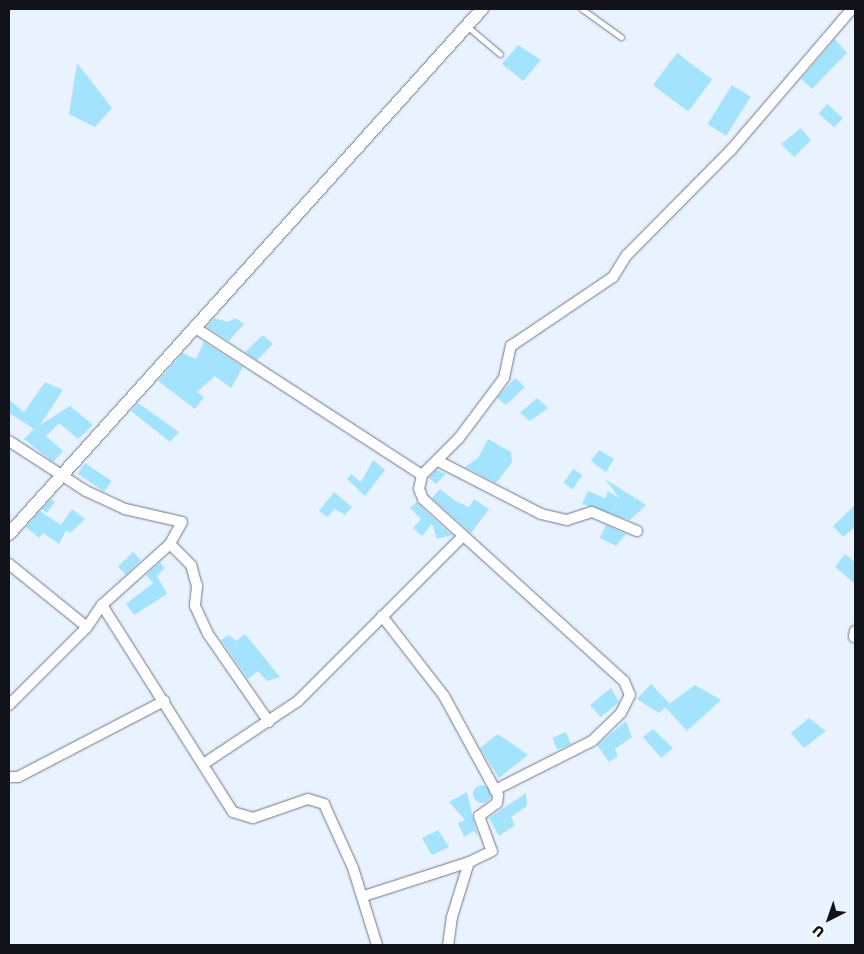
<!DOCTYPE html>
<style>
body{margin:0}
#map{position:relative;width:864px;height:954px;overflow:hidden;background:#e9f2ff;font-family:Rubik,sans-serif}
div>[style]{position:absolute}
[style*='--x']{left:calc(var(--x)*1px);top:calc(var(--y)*1px);width:calc(var(--w)*1px);rotate:calc(var(--a)*1deg)}
.building>*{inset:0;background:#a4e3fe;transform-origin:0 0}
.round{border-radius:50%}
.roads{filter:drop-shadow(0 0 1px #6e7886) drop-shadow(0 0 1px #6e7886)}
.service>*{height:5px;margin:-2.5px;padding:0 2.5px;transform-origin:2.5px;border-radius:2.5px;background:#fff}
.minor>*{height:10px;margin:-5px;padding:0 5px;transform-origin:5px;border-radius:5px;background:#fff}
.tertiary>*{height:12px;margin:-6px;padding:0 6px;transform-origin:6px;border-radius:6px;background:#fff}
span{translate:-50% -50%;white-space:nowrap;text-align:center;line-height:1.15;-webkit-text-stroke:4px #fff;paint-order:stroke}
.frame{position:absolute;inset:0;border:10px solid #10141a;pointer-events:none}
.north{position:absolute;left:804px;top:894px;width:50px;height:50px;-webkit-text-stroke:4px #fff;paint-order:stroke;rotate:221deg;font-size:14px;font-weight:700;line-height:20px;text-align:center;color:#10141a}
.north::after{content:'';display:block;margin:auto;width:18px;height:22px;background:#10141a;clip-path:polygon(50% 0,100% 100%,50% 72%,0 100%)}
</style>
<div id="map">
<div class="building">
<div style="clip-path:polygon(835px 39px,847px 53px,812px 89px,801px 79px)"></div>
<div style="clip-path:polygon(518px 45px,541px 60px,523px 81px,502px 64px)"></div>
<div style="left:677px;top:53px;width:44px;height:40px;rotate:37deg"></div>
<div style="clip-path:polygon(77px 63px,112px 108px,95px 127px,69px 114px)"></div>
<div style="left:732px;top:85px;width:22px;height:46px;rotate:32deg"></div>
<div style="left:827px;top:104px;width:21px;height:13px;rotate:41deg"></div>
<div style="clip-path:polygon(801px 128px,811px 140px,794px 157px,781px 144px)"></div>
<div style="clip-path:polygon(214px 318px,228px 322px,235px 318px,244px 324px,229px 341px,207px 327px)"></div>
<div style="clip-path:polygon(263px 335px,273px 344px,257px 360px,245px 352px)"></div>
<div style="clip-path:polygon(204px 342px,243px 367px,231px 388px,215px 376px,197px 392px,204px 397px,195px 409px,158px 381px,183px 353px,196px 359px)"></div>
<div style="clip-path:polygon(515px 378px,525px 387px,506px 405px,497px 398px)"></div>
<div style="clip-path:polygon(45px 382px,63px 390px,40px 425px,70px 406px,93px 425px,78px 439px,59px 423px,46px 436px,63px 451px,53px 462px,24px 439px,34px 429px,9px 413px,9px 400px,24px 412px)"></div>
<div style="clip-path:polygon(537px 398px,548px 408px,530px 421px,520px 413px)"></div>
<div style="clip-path:polygon(138px 403px,179px 432px,170px 442px,131px 411px)"></div>
<div style="clip-path:polygon(488px 439px,511px 452px,512px 462px,496px 483px,465px 467px,478px 458px)"></div>
<div style="clip-path:polygon(599px 450px,614px 459px,606px 472px,591px 461px)"></div>
<div style="clip-path:polygon(373px 460px,385px 470px,365px 496px,347px 479px,351px 474px,361px 482px)"></div>
<div style="left:85px;top:463px;width:32px;height:13px;rotate:34deg"></div>
<div style="left:573px;top:469px;width:11px;height:17px;rotate:34deg"></div>
<div style="clip-path:polygon(436px 470px,446px 474px,436px 484px,429px 478px)"></div>
<div style="clip-path:polygon(605px 479px,646px 505px,630px 520px,582px 504px,588px 491px,605px 498px,608px 491px,620px 499px)"></div>
<div style="clip-path:polygon(440px 489px,455px 501px,469px 507px,474px 499px,489px 509px,471px 533px,432px 498px)"></div>
<div style="clip-path:polygon(334px 492px,352px 507px,345px 515px,335px 509px,327px 517px,319px 511px)"></div>
<div style="clip-path:polygon(51px 499px,55px 502px,47px 513px,42px 509px)"></div>
<div style="clip-path:polygon(417px 502px,418px 504px,452px 535px,437px 539px,432px 524px,422px 536px,413px 528px,421px 519px,410px 508px)"></div>
<div style="clip-path:polygon(855px 505px,855px 527px,843px 537px,833px 526px)"></div>
<div style="clip-path:polygon(72px 509px,85px 519px,70px 533px,66px 530px,59px 544px,43px 533px,39px 538px,26px 527px,40px 511px,61px 525px)"></div>
<div style="clip-path:polygon(606px 525px,626px 534px,616px 546px,600px 538px)"></div>
<div style="left:133px;top:552px;width:11px;height:21px;rotate:45deg"></div>
<div style="clip-path:polygon(845px 554px,855px 562px,855px 584px,835px 567px)"></div>
<div style="clip-path:polygon(160px 562px,165px 568px,157px 576px,167px 594px,134px 615px,126px 604px,153px 583px,146px 575px)"></div>
<div style="clip-path:polygon(245px 634px,280px 677px,267px 681px,258px 671px,248px 679px,221px 640px,229px 635px,236px 641px)"></div>
<div style="clip-path:polygon(651px 684px,670px 704px,659px 713px,637px 699px)"></div>
<div style="clip-path:polygon(695px 685px,721px 700px,687px 731px,665px 707px)"></div>
<div style="clip-path:polygon(611px 688px,619px 702px,601px 717px,590px 705px)"></div>
<div style="clip-path:polygon(809px 718px,826px 731px,804px 748px,791px 733px)"></div>
<div style="clip-path:polygon(626px 721px,632px 737px,615px 749px,618px 756px,609px 762px,597px 745px)"></div>
<div style="clip-path:polygon(653px 729px,673px 748px,661px 758px,643px 737px)"></div>
<div style="left:566px;top:732px;width:13px;height:15px;rotate:67deg"></div>
<div style="clip-path:polygon(498px 734px,528px 755px,499px 778px,480px 748px)"></div>
<div class="round" style="left:473px;top:785px;width:18px;height:18px"></div>
<div style="clip-path:polygon(467px 792px,473px 818px,478px 837px,474px 831px,464px 837px,458px 823px,465px 820px,449px 802px)"></div>
<div style="clip-path:polygon(526px 793px,527px 806px,511px 817px,515px 825px,499px 836px,489px 818px)"></div>
<div style="clip-path:polygon(438px 830px,449px 847px,432px 855px,422px 838px)"></div>
</div>
<div class="roads">
<div class="service">
<div style="--x:582;--y:9;--w:48;--a:35.7"></div>
<div style="--x:468;--y:27;--w:42;--a:40.2"></div>
</div>
<div class="minor">
<div style="--x:194;--y:327;--w:272;--a:33"></div>
<div style="--x:422;--y:475;--w:52;--a:-45"></div>
<div style="--x:459;--y:438;--w:75;--a:-53.1"></div>
<div style="--x:504;--y:378;--w:33;--a:-78"></div>
<div style="--x:511;--y:346;--w:123;--a:-34.1"></div>
<div style="--x:613;--y:277;--w:26;--a:-58"></div>
<div style="--x:627;--y:255;--w:148;--a:-45.3"></div>
<div style="--x:731;--y:150;--w:186;--a:-49.4"></div>
<div style="--x:9;--y:441;--w:92;--a:33"></div>
<div style="--x:86;--y:491;--w:43;--a:24.8"></div>
<div style="--x:125;--y:509;--w:58;--a:12.8"></div>
<div style="--x:182;--y:522;--w:25;--a:119"></div>
<div style="--x:170;--y:544;--w:91;--a:138.1"></div>
<div style="--x:438;--y:461;--w:116;--a:27.2"></div>
<div style="--x:541;--y:514;--w:27;--a:13"></div>
<div style="--x:567;--y:520;--w:26;--a:-18"></div>
<div style="--x:592;--y:512;--w:49;--a:22.9"></div>
<div style="--x:422;--y:475;--w:14;--a:102"></div>
<div style="--x:419;--y:489;--w:11;--a:68"></div>
<div style="--x:423;--y:499;--w:271;--a:42.2"></div>
<div style="--x:624;--y:681;--w:15;--a:67"></div>
<div style="--x:630;--y:695;--w:20;--a:117"></div>
<div style="--x:621;--y:713;--w:40;--a:136"></div>
<div style="--x:592;--y:741;--w:109;--a:153.2"></div>
<div style="--x:170;--y:544;--w:30;--a:45"></div>
<div style="--x:191;--y:565;--w:22;--a:74"></div>
<div style="--x:197;--y:586;--w:20;--a:96"></div>
<div style="--x:195;--y:606;--w:31;--a:65"></div>
<div style="--x:208;--y:634;--w:107;--a:55.3"></div>
<div style="--x:9;--y:564;--w:100;--a:38.9"></div>
<div style="--x:382;--y:616;--w:101;--a:52.2"></div>
<div style="--x:444;--y:696;--w:113;--a:61.4"></div>
<div style="--x:498;--y:795;--w:8;--a:97"></div>
<div style="--x:497;--y:803;--w:22;--a:144"></div>
<div style="--x:479;--y:816;--w:37;--a:70"></div>
<div style="--x:492;--y:851;--w:25;--a:154"></div>
<div style="--x:469;--y:862;--w:58;--a:107.2"></div>
<div style="--x:452;--y:917;--w:28;--a:98"></div>
<div style="--x:854;--y:637;--w:6;--a:-81"></div>
<div style="--x:9;--y:705;--w:110;--a:-45"></div>
<div style="--x:87;--y:627;--w:27;--a:-56"></div>
<div style="--x:102;--y:605;--w:245;--a:57.7"></div>
<div style="--x:233;--y:812;--w:21;--a:17"></div>
<div style="--x:253;--y:818;--w:58;--a:-19.1"></div>
<div style="--x:308;--y:799;--w:17;--a:17"></div>
<div style="--x:324;--y:804;--w:70;--a:65.6"></div>
<div style="--x:353;--y:868;--w:81;--a:72.7"></div>
<div style="--x:205;--y:763;--w:112;--a:-33.7"></div>
<div style="--x:298;--y:701;--w:233;--a:-45"></div>
<div style="--x:9;--y:777;--w:9;--a:0"></div>
<div style="--x:18;--y:777;--w:165;--a:-27.5"></div>
<div style="--x:364;--y:896;--w:110;--a:-17.9"></div>
</div>
<div class="tertiary">
<div style="--x:9;--y:534;--w:707;--a:-47.98"></div>
</div>
</div>
<div class="frame"></div>
<div class="north">U</div>
</div>
